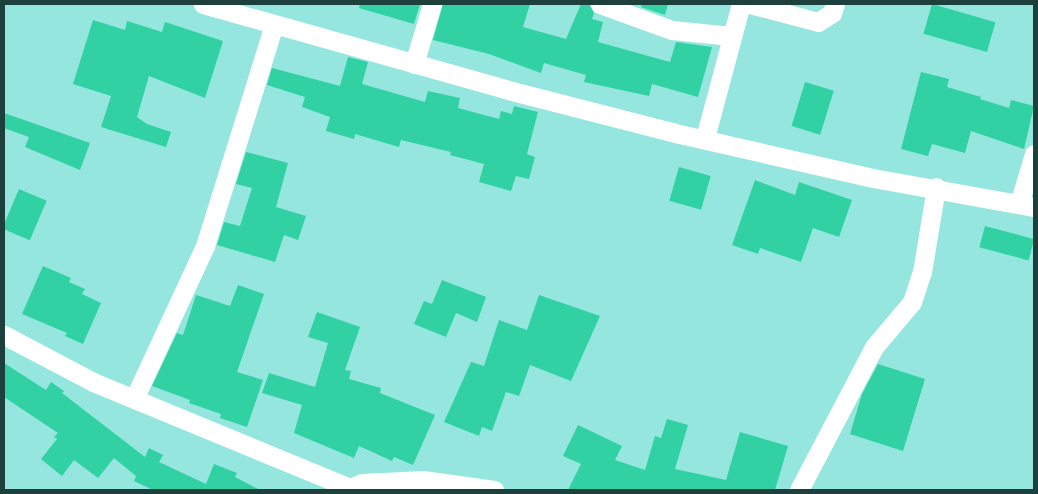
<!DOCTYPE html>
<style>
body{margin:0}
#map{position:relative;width:1038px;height:494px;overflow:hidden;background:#95e6df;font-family:Barlow,sans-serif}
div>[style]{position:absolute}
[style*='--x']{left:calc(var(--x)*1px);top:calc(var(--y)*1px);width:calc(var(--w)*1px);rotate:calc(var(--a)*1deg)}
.building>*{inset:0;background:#31d1a3;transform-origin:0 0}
.minor>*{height:19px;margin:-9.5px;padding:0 9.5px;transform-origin:9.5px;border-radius:9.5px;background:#fff}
span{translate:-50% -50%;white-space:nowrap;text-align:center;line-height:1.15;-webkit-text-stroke:4px #95e6df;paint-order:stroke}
.frame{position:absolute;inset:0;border:5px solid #1e403d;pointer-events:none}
</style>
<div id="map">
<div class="building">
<div style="clip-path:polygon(360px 4px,420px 4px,414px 24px,359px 8px)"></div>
<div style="clip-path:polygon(443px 4px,530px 4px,523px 27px,566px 39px,581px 4px,589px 4px,594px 13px,592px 19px,603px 22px,598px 42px,670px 62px,676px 42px,712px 47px,698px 97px,652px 84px,649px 96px,584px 82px,586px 75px,544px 63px,541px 73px,489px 54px,433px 40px)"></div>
<div style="clip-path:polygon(642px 4px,668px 4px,665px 15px,641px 7px)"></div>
<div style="left:932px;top:4px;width:66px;height:31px;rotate:16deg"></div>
<div style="clip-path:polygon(93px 20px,125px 30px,127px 21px,162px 32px,165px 22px,223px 41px,205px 98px,149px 76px,137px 117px,147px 124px,171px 132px,166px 147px,101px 127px,111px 96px,73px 84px)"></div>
<div style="clip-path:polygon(348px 57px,368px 62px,362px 84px,425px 102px,428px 91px,460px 98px,458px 108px,499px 119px,501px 111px,512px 114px,514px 106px,538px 112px,527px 154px,535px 157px,529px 179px,516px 176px,511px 191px,479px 182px,484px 164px,450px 155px,451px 152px,401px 140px,399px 147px,355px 134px,354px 139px,326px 131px,330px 117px,302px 107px,305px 97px,267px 85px,272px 68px,340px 86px)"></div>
<div style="clip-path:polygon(921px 72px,949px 79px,947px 87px,981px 97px,980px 99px,1009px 108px,1011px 100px,1034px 106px,1024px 149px,971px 131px,965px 153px,932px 144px,928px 156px,901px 149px)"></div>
<div style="left:805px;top:82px;width:30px;height:46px;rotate:17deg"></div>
<div style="clip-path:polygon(4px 113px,90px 143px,80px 170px,25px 147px,29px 137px,4px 128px)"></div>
<div style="clip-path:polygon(246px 152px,288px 163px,276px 207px,306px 216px,298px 240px,284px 235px,275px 262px,217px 245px,224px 222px,240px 226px,252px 188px,236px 184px)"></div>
<div style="left:679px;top:167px;width:33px;height:35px;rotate:16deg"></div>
<div style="clip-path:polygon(755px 180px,795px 195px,799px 182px,852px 200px,839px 237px,813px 228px,801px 262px,760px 248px,758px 254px,732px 245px)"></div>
<div style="left:19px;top:189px;width:30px;height:43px;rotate:23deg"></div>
<div style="left:985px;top:226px;width:51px;height:22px;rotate:15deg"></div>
<div style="clip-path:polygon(43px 266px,71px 278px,69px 282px,85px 289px,82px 294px,101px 303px,83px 344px,65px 336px,67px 333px,22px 314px)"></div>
<div style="clip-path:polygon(442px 280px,486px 297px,477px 322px,456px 313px,446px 337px,414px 324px,424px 301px,432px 304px)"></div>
<div style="clip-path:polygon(238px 285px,264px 294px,237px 372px,263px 380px,247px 427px,220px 418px,221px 414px,189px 403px,190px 400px,152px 386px,177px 333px,183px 335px,196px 295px,230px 306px)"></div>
<div style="clip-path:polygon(539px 295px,600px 316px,571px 381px,530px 365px,519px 396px,506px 392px,492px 431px,482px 427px,479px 436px,444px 422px,471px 362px,484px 366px,499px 320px,527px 330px)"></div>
<div style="clip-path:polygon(317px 312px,360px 327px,345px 370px,351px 371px,349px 379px,381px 388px,380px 393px,435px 415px,413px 465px,394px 457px,392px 461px,359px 446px,354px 458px,294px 433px,302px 405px,262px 393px,269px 373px,315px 387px,328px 343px,308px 337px)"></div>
<div style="clip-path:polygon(4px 363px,46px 390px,51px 382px,64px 391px,62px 393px,145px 457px,149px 448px,163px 455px,159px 462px,206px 484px,214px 464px,237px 473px,235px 477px,260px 490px,153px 490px,134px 481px,136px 476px,114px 458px,98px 478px,74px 460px,62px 476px,41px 459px,57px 439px,54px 437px,58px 433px,4px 397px)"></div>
<div style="clip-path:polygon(878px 364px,925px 379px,903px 451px,850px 434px,862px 394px)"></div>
<div style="clip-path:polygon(667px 419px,688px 425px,675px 469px,726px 480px,740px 432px,788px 446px,775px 490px,568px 490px,581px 464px,563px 456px,578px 425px,622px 446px,615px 460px,645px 470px,655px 436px,661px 438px)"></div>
</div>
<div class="minor">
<div style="--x:203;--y:4;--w:317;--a:15.7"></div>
<div style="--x:508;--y:90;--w:172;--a:14.4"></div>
<div style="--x:675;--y:133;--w:203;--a:12.8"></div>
<div style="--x:873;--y:178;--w:164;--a:10.2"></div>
<div style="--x:600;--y:4;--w:77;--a:19.9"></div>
<div style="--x:672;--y:30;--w:60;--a:5.7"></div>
<div style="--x:750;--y:4;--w:70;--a:14.8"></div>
<div style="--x:818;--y:22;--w:17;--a:-33"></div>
<div style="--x:832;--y:13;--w:9;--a:-72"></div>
<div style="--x:414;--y:64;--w:63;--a:-73.3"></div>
<div style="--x:705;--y:138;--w:139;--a:-75"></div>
<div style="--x:1019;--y:204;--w:52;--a:-73.3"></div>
<div style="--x:4;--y:335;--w:101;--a:27.8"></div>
<div style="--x:93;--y:382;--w:278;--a:22.4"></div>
<div style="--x:350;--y:488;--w:13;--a:-23"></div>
<div style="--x:362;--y:483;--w:61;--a:-2.8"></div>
<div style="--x:423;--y:480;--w:72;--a:8"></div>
<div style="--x:134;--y:399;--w:169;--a:-65.1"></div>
<div style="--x:205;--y:246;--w:232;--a:-72.7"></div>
<div style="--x:799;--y:490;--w:161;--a:-62.3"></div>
<div style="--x:874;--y:347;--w:59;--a:-49.8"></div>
<div style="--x:912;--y:302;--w:32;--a:-72"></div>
<div style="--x:922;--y:272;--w:86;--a:-80.6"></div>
</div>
<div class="frame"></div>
</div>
